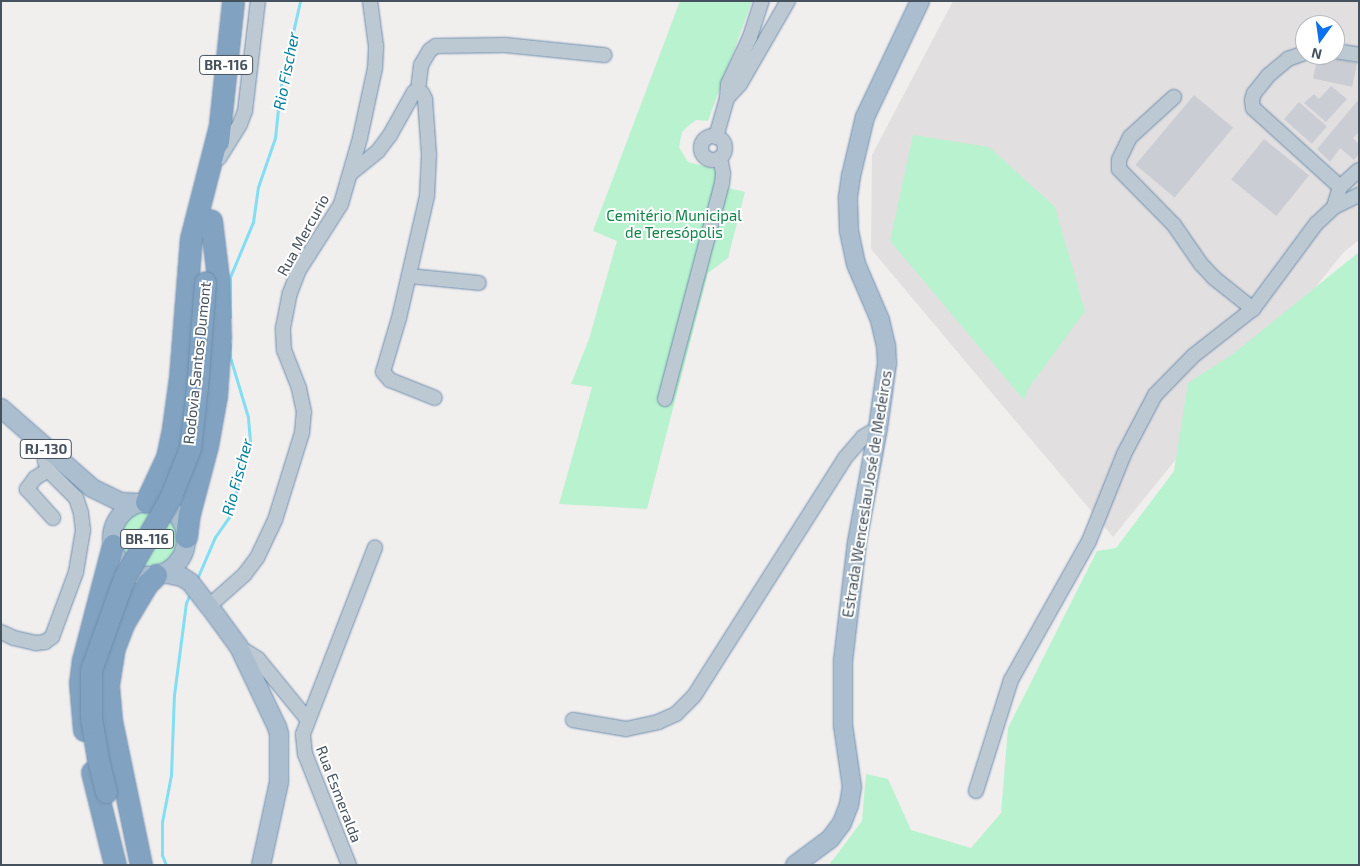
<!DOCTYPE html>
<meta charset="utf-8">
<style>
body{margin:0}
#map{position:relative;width:1360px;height:866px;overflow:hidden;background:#f1eeee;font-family:"Exo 2",sans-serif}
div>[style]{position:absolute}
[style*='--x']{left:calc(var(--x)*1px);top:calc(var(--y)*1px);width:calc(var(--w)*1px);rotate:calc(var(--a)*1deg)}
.education>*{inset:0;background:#e2dfe0}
.green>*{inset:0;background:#b8f2ce}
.stream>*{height:3px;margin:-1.5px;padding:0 1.5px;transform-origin:1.5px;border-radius:1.5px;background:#82def3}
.building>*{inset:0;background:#cacdd3;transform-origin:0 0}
.roads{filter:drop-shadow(0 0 1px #6d8dad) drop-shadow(0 0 1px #6d8dad)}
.minor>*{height:14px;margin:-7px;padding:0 7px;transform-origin:7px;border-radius:7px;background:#bdc9d2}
.minor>.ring{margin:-7px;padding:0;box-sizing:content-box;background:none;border:14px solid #bdc9d2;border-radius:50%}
.major>*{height:18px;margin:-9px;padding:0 9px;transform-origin:9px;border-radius:9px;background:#abbecf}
.major>.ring{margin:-9px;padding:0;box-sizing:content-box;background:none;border:18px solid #abbecf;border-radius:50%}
.highway>*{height:21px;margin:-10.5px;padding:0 10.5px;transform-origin:10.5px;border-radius:10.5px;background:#81a2c1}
.bridges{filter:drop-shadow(0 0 1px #6d8dad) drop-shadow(0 0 1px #6d8dad)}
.highway-bridge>*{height:21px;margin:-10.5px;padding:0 10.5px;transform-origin:10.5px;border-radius:10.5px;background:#81a2c1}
span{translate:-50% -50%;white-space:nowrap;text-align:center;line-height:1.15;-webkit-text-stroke:4px #fff;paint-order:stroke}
.shield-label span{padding:1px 4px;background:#fff;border:1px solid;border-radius:4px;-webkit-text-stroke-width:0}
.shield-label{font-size:14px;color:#45525d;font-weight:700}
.park-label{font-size:15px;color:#0f8448}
.street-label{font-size:15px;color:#45525d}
.water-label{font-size:16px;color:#037f9c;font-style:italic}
.frame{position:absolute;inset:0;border:2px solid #45525d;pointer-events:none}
.north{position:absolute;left:1295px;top:15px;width:50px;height:50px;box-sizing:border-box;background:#fff;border:1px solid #b5babe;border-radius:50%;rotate:194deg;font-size:14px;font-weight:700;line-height:20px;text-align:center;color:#45525d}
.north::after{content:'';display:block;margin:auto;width:18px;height:22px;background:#0a72ee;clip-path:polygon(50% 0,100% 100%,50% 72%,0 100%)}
</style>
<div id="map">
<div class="education">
<div style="clip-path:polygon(evenodd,953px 1px,1359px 1px,1359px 240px,1344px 252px,1113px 537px,871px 249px,872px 155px,953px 1px,1305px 25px,1335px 25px,1335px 55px,1305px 55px,1305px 25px)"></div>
</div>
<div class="green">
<div style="clip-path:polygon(680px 1px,752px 1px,708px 121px,696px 120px,687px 127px,682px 132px,679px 147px,688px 162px,723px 171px,720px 186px,745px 192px,728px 258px,708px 273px,647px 509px,559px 504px,592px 387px,571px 384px,589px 339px,617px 241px,593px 231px)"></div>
<div style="clip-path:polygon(913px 135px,989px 147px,1055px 207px,1085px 311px,1028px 389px,1024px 400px,890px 241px)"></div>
<div style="clip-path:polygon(1359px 252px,1359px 865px,829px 865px,862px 821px,866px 774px,888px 779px,911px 830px,971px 848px,1001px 813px,1008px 728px,1097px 551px,1116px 548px,1174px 471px,1188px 383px,1233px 354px)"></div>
<div style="clip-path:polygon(152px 507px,128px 559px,122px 550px,120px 541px,122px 526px,133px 512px)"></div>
<div style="clip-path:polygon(170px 514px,177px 526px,179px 538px,174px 555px,165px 563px,155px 567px,141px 565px)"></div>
</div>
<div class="stream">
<div style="--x:230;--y:317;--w:40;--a:-90"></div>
<div style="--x:230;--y:277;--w:60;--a:-67.3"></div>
<div style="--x:253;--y:222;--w:35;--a:-82"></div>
<div style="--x:258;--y:187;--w:52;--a:-70.9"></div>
<div style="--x:275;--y:138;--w:48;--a:-84.1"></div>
<div style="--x:280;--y:90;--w:91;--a:-77.3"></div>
<div style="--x:196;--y:581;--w:48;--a:-66.6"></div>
<div style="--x:215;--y:537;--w:24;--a:-55"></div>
<div style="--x:229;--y:517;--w:79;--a:-74.6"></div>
<div style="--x:250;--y:441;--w:24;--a:-95"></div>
<div style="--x:248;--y:417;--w:63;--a:-106.7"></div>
<div style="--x:230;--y:357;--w:13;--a:-90"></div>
<div style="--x:166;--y:865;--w:11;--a:-112"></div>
<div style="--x:162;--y:855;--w:33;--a:-90"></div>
<div style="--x:162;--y:822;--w:48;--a:-79.2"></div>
<div style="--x:171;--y:775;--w:80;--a:-87.9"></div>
<div style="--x:174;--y:695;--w:93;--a:-82.6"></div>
<div style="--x:186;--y:603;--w:13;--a:-67"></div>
</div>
<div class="building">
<div style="left:1318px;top:55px;width:40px;height:24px;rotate:12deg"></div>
<div style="clip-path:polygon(1331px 86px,1347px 99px,1326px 122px,1304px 103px,1314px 94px,1319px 99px)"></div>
<div style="left:1194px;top:95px;width:51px;height:91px;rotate:40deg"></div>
<div style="clip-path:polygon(1359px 99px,1359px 132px,1353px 138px,1359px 144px,1359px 154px,1354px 160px,1340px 148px,1330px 162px,1317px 149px)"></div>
<div style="left:1299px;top:102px;width:37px;height:23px;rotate:41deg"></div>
<div style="left:1264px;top:139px;width:58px;height:52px;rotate:39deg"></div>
</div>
<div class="roads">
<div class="minor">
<div style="--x:1335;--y:51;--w:24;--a:9"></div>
<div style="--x:1305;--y:53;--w:18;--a:161"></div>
<div style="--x:1288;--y:59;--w:26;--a:140"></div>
<div style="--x:1268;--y:76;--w:22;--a:129"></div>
<div style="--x:1254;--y:93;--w:7;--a:106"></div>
<div style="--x:1252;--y:100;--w:8;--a:83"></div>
<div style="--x:1253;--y:108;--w:118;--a:42.2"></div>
<div style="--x:1340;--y:187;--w:21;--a:107"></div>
<div style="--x:418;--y:90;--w:25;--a:-83"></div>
<div style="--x:421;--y:65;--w:17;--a:-59"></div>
<div style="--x:430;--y:50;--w:7;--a:-34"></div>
<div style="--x:436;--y:46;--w:69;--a:-0.8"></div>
<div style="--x:505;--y:45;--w:100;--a:5.8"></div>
<div style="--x:1174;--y:97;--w:59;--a:137.7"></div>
<div style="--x:1130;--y:137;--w:25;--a:116"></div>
<div style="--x:1119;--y:160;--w:9;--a:90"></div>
<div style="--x:1119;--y:169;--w:78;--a:45.5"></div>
<div style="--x:1174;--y:225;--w:47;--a:55.3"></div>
<div style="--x:1201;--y:264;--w:19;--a:47"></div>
<div style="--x:1214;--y:278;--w:50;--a:38.5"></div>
<div style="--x:727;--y:98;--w:14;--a:-86"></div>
<div style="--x:728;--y:84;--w:52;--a:-64.9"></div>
<div style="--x:750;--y:37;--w:38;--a:-72"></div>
<div class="ring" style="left:701px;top:136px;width:10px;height:10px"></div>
<div style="--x:716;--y:137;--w:41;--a:-74.2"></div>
<div style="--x:727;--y:98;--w:19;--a:-47"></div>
<div style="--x:740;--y:84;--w:96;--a:-60"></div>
<div style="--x:219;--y:158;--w:40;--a:-58"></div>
<div style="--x:240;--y:124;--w:14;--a:-69"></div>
<div style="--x:245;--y:111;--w:111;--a:-83.3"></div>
<div style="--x:351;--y:173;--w:35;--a:-39"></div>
<div style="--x:378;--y:151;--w:20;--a:-53"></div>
<div style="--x:390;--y:135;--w:49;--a:-60.8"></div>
<div style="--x:414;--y:92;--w:4;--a:-27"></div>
<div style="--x:418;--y:90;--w:5;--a:37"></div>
<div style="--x:422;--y:93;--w:7;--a:63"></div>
<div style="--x:425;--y:99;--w:56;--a:85.9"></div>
<div style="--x:429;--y:155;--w:41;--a:92.8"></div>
<div style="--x:427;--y:196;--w:125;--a:102.9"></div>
<div style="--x:399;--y:318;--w:56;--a:106.5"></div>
<div style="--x:383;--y:372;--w:11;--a:49"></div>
<div style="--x:390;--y:380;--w:48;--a:21.8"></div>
<div style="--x:1340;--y:187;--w:25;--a:-42"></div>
<div style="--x:409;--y:276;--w:70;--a:5.7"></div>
<div style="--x:665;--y:399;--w:223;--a:-75.2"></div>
<div style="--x:722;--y:183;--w:10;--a:-84"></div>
<div style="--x:723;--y:173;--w:15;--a:-101"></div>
<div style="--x:48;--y:470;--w:15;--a:148"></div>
<div style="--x:35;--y:478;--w:14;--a:126"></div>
<div style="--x:27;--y:489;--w:39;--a:48"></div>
<div style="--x:209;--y:606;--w:47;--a:-41.5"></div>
<div style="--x:244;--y:575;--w:21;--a:-53"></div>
<div style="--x:257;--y:558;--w:42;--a:-64.7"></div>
<div style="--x:275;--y:520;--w:91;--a:-72.8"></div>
<div style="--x:302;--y:433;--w:21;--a:-85"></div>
<div style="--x:304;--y:412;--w:25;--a:-102"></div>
<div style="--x:299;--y:388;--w:41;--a:-111.5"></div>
<div style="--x:284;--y:350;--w:22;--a:-93"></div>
<div style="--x:283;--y:328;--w:36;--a:-79"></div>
<div style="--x:290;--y:293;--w:25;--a:-69"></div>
<div style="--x:299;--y:270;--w:78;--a:-57.5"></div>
<div style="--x:341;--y:204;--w:69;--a:-73.9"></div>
<div style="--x:360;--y:138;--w:72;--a:-77.9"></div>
<div style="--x:375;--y:68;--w:22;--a:-87"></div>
<div style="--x:376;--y:46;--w:45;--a:-97.6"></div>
<div style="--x:1;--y:632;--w:14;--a:25"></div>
<div style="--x:14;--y:638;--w:23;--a:13"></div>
<div style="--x:36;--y:643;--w:9;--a:-6"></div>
<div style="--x:45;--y:642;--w:9;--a:-36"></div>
<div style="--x:52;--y:637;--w:69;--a:-69.7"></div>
<div style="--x:76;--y:572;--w:43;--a:-80.5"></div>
<div style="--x:83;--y:530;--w:17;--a:-97"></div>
<div style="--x:81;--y:513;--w:16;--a:-108"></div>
<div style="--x:76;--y:498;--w:40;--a:-135"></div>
<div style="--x:48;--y:470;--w:9;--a:-108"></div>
<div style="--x:45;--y:461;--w:14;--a:-90"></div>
<div style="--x:239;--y:647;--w:22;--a:32"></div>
<div style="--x:258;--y:659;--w:79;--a:50.7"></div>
<div style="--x:573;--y:720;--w:54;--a:9.6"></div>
<div style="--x:626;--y:729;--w:33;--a:-12"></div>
<div style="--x:658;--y:722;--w:20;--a:-24"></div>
<div style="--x:676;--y:714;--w:25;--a:-45"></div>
<div style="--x:694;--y:696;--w:282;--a:-57.6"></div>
<div style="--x:845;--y:458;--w:28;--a:-49"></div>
<div style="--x:863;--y:437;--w:17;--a:-31"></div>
<div style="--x:976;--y:791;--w:116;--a:-72.5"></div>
<div style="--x:1011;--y:680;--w:159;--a:-60.7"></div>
<div style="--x:1089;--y:541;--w:94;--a:-68.1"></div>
<div style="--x:1124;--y:454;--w:67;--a:-62.3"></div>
<div style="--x:1155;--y:395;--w:54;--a:-45.7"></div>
<div style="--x:1193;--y:356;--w:76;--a:-38.1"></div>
<div style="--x:1253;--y:309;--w:106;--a:-53.5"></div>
<div style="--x:1316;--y:224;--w:25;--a:-43"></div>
<div style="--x:1334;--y:207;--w:28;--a:-26"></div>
<div style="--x:349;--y:865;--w:119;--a:-111.6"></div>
<div style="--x:305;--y:754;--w:20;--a:-96"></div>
<div style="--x:303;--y:734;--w:200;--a:-68.9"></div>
</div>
<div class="major">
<div style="--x:1;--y:408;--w:121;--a:41.3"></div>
<div style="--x:92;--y:488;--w:32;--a:26"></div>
<div style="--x:121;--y:502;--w:18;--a:3"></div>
<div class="ring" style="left:112px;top:502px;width:56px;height:56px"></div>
<div style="--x:162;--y:573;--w:20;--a:11"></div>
<div style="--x:182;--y:577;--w:9;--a:32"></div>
<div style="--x:190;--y:582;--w:31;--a:52"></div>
<div style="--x:209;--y:606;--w:51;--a:53.8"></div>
<div style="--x:239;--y:647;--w:89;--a:64.6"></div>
<div style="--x:277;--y:727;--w:7;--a:74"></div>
<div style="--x:279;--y:734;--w:48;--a:90"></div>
<div style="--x:279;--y:782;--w:85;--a:102.2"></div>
<div style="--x:795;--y:865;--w:44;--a:-36.6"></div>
<div style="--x:830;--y:839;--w:20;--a:-53"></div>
<div style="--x:842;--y:823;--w:19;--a:-69"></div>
<div style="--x:849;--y:805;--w:18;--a:-81"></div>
<div style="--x:852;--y:787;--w:63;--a:-98.3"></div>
<div style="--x:843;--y:725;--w:64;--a:-90"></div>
<div style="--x:843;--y:661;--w:120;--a:-83.3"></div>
<div style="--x:857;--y:542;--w:116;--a:-79.6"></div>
<div style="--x:878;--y:428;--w:66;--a:-82.1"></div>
<div style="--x:887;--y:363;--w:17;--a:-93"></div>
<div style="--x:886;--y:346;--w:27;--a:-103"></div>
<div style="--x:880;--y:320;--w:61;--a:-113.2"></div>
<div style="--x:856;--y:264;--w:34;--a:-102"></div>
<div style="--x:849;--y:231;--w:34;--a:-92"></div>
<div style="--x:848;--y:197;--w:21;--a:-82"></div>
<div style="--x:851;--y:176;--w:61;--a:-76.7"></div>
<div style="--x:865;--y:117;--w:128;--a:-64.6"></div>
</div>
<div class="highway">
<div style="--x:218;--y:142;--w:142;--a:-83.9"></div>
<div style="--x:146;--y:502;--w:50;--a:-65"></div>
<div style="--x:167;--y:457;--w:30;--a:-78"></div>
<div style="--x:173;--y:428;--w:51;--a:-82.2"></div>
<div style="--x:180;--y:377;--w:139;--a:-85.5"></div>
<div style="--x:191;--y:238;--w:113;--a:-75.6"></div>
<div style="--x:186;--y:537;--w:23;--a:-83"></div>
<div style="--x:189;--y:514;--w:70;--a:-75.2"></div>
<div style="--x:207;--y:446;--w:51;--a:-79.8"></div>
<div style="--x:216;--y:396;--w:59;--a:-86.1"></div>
<div style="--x:220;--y:337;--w:59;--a:-91.9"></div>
<div style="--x:218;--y:278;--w:58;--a:-96.9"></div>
<div style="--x:84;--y:730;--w:47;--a:-94.9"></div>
<div style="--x:80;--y:683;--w:23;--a:-83"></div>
<div style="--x:83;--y:660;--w:119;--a:-75.4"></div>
<div style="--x:92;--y:772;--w:96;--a:76.1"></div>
<div style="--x:141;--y:865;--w:148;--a:-101.7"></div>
<div style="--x:111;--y:720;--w:35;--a:-95"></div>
<div style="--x:108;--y:685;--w:37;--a:-81"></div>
<div style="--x:114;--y:648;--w:26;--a:-69"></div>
<div style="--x:123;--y:624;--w:47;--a:-59"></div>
<div style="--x:147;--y:584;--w:13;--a:-45"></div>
</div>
</div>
<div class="bridges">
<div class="highway-bridge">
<div style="--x:106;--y:792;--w:34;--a:-104"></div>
<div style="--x:98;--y:759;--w:42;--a:-99.7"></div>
<div style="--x:91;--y:718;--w:48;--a:-90"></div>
<div style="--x:91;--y:670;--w:98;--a:-70.3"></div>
<div style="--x:124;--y:578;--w:92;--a:-60.1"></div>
<div style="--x:170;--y:498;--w:54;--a:-68.2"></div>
<div style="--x:190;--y:448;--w:61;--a:-83.5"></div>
<div style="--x:197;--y:387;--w:105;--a:-85.6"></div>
</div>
</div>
<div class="shield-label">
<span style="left:226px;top:65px">BR-116</span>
<span style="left:46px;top:449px">RJ-130</span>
<span style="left:147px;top:539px">BR-116</span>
</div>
<div class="park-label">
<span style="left:674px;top:224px">Cemitério Municipal<br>de Teresópolis</span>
</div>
<div class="street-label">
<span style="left:303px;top:235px;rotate:-61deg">Rua Mercurio</span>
<span style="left:197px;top:363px;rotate:-84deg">Rodovia Santos Dumont</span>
<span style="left:867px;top:494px;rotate:-81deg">Estrada Wenceslau José de Medeiros</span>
<span style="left:339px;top:794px;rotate:69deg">Rua Esmeralda</span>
</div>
<div class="water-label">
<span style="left:286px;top:71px;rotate:-79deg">Rio Fischer</span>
<span style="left:237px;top:477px;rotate:-75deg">Rio Fischer</span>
</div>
<div class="frame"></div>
<div class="north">N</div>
</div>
